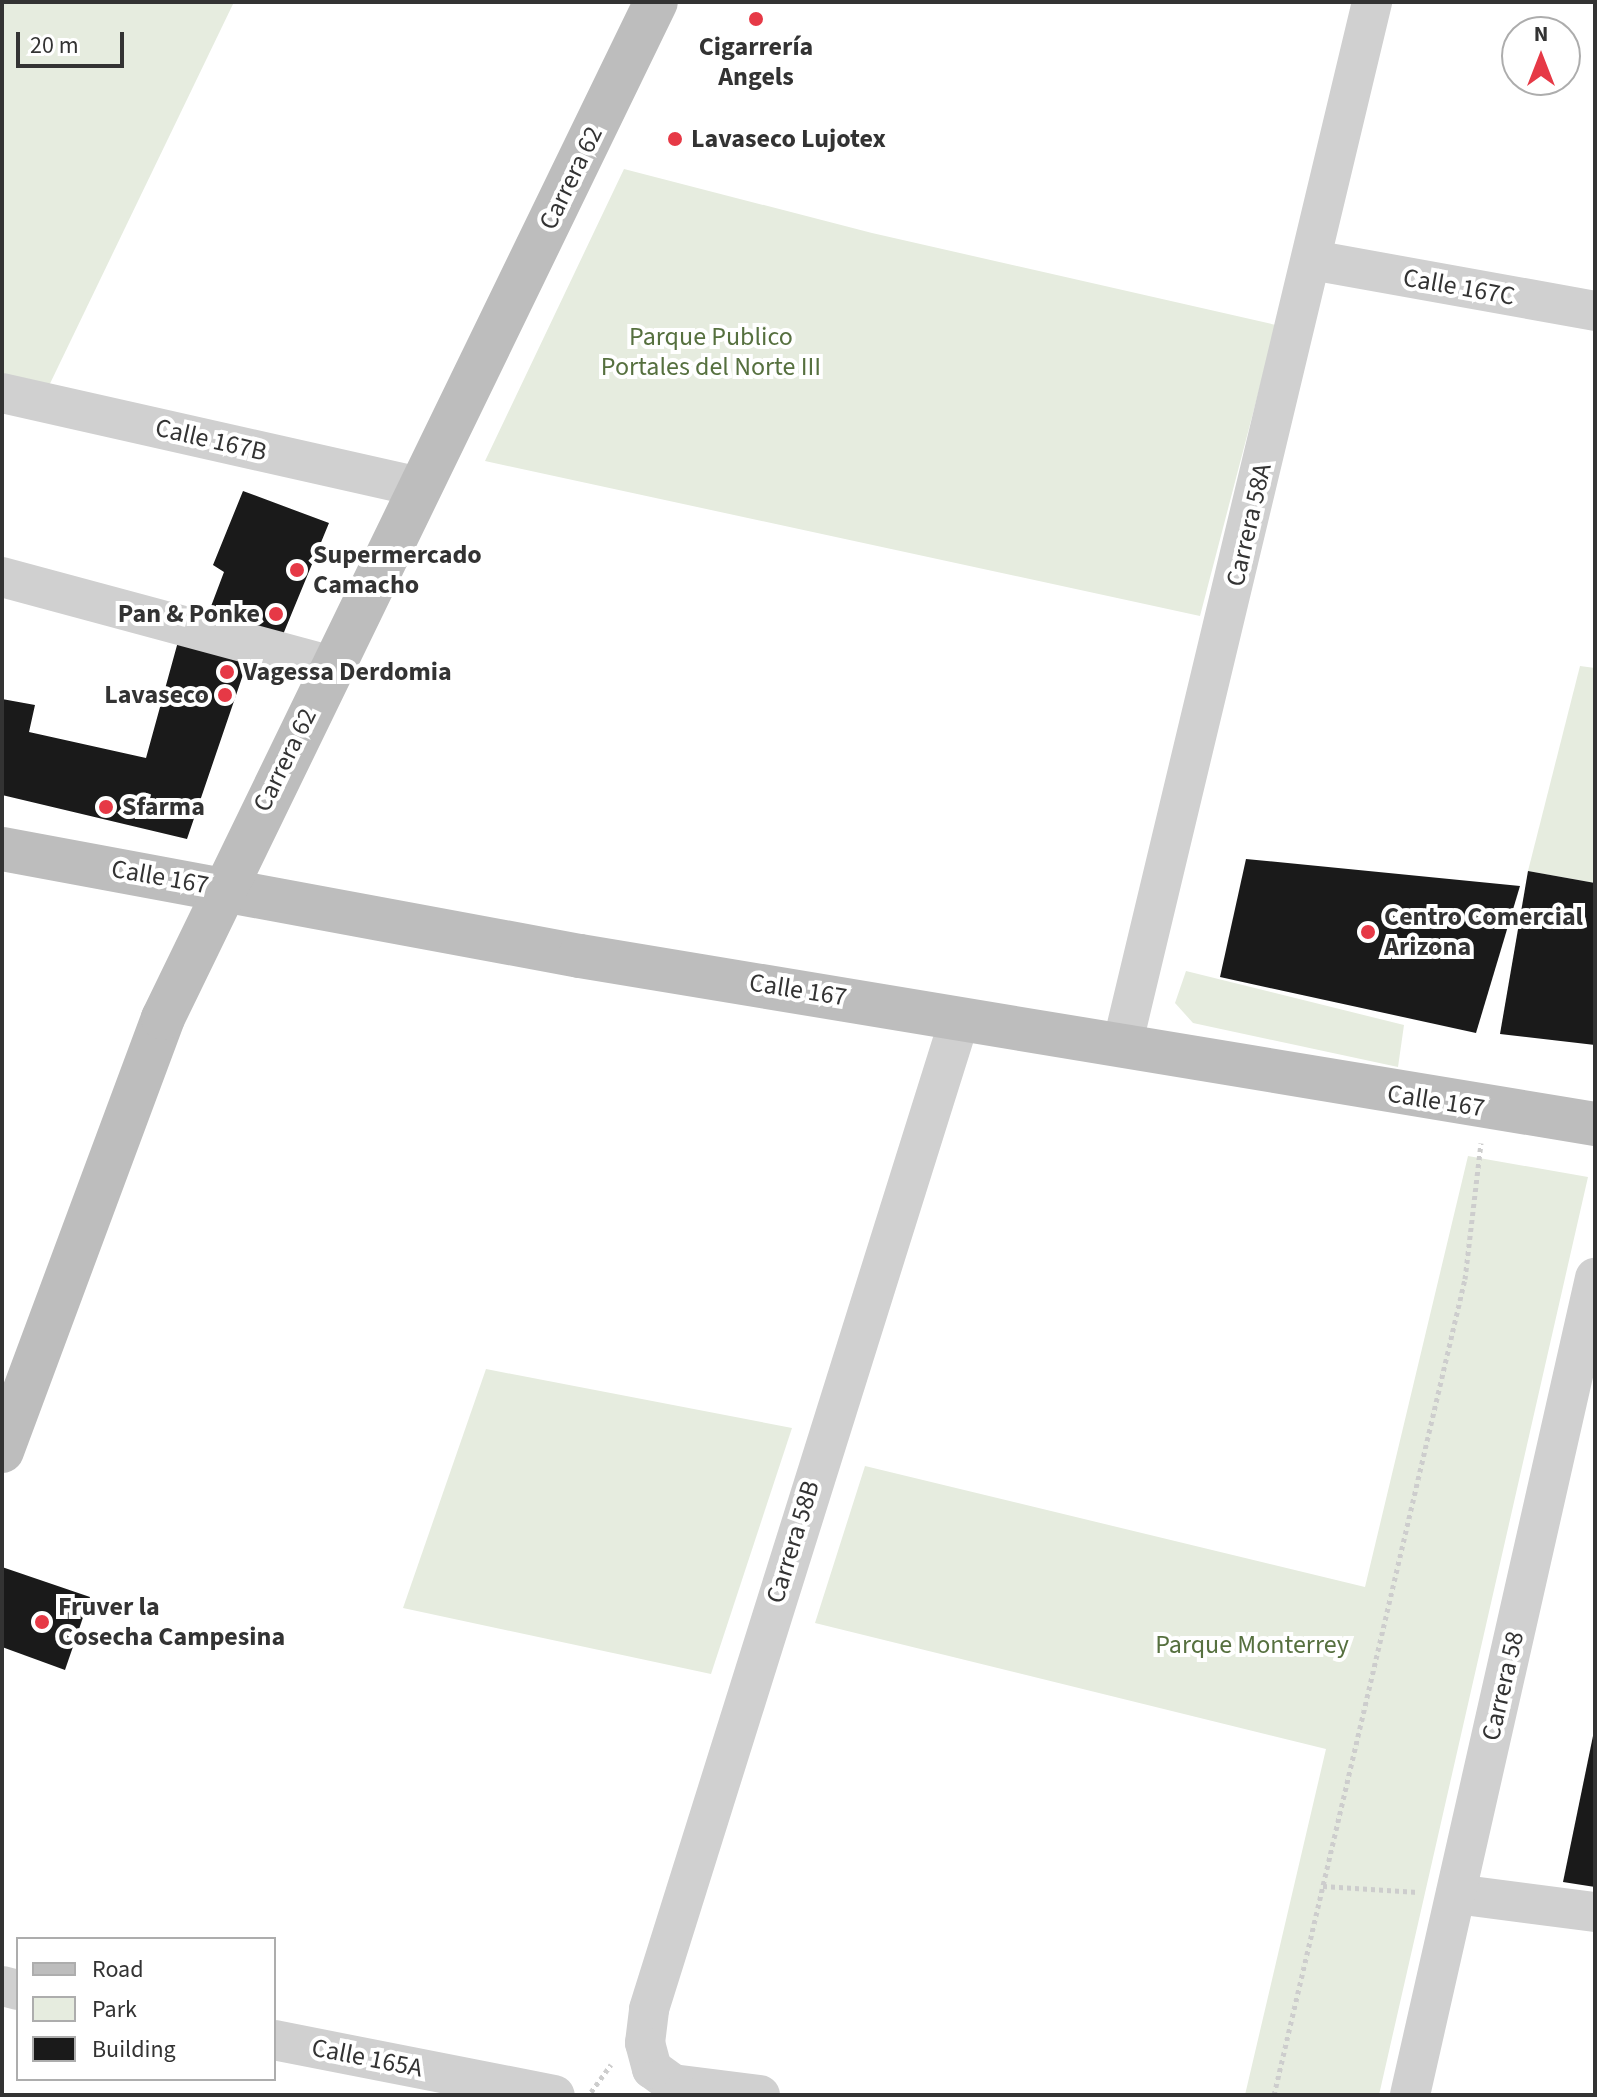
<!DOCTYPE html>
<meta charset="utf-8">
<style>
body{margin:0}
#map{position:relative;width:1597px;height:2097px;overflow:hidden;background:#fff;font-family:"Source Sans 3",sans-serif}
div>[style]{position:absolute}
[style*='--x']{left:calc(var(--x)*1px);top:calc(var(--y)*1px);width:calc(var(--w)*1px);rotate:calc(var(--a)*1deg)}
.green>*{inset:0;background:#e6ecdf}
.building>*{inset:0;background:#1a1a1a}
.path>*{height:5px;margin-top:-2.5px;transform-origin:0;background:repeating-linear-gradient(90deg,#cdcdcd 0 4px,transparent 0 8px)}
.street>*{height:40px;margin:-20px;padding:0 20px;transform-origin:20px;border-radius:20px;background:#d0d0d0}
.secondary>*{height:44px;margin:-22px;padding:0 22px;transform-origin:22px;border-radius:22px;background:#bdbdbd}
.dots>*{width:22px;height:22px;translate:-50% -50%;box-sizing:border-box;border:4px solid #fff;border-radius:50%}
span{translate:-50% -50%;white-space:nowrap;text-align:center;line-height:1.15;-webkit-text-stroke:8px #fff;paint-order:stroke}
.poi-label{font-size:26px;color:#333;font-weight:700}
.left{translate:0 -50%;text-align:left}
.right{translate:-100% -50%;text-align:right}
.street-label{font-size:26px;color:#333}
.park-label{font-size:26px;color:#56703f}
.frame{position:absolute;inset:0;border:4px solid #333;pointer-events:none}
.legend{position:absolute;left:16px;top:1937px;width:260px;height:144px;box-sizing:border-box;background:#fff;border:2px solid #adadad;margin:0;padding:10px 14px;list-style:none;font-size:24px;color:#333}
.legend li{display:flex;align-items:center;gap:16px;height:40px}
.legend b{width:40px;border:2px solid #adadad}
.north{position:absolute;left:1501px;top:16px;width:80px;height:80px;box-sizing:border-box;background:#fff;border:2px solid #adadad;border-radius:50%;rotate:0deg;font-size:22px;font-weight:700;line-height:32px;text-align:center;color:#333}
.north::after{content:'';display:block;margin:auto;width:28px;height:36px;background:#e63946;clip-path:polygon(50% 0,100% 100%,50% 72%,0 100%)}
.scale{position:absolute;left:16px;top:32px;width:108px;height:36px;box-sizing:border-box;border:4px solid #333;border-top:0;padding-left:10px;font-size:24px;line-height:28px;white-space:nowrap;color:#333;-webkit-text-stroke:6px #fff;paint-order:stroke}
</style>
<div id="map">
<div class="green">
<div style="clip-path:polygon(2px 2px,234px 2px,44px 396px,2px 385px)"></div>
<div style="clip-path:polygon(624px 169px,872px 233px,1276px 325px,1200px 616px,485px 461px)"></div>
<div style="clip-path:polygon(1580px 666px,1595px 668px,1595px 883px,1528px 871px)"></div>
<div style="clip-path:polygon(1186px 971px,1404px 1025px,1398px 1067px,1193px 1023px,1175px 1003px)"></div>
<div style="clip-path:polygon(1468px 1156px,1588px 1177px,1379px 2095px,1245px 2095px,1326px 1749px,815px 1623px,865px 1466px,1365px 1587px)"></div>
<div style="clip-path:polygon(486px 1369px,792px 1428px,711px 1674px,403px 1608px)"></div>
</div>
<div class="building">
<div style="clip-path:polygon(243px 491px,329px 523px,282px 637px,210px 609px,224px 572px,213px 565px)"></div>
<div style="clip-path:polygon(179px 638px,248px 660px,187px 839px,2px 795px,2px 699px,35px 705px,29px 732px,146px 758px)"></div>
<div style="clip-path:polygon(1246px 859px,1520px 886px,1476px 1033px,1220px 977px)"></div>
<div style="clip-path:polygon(1528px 871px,1595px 883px,1595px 1045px,1500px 1034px)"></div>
<div style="clip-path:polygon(2px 1567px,90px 1597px,65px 1670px,2px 1647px)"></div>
<div style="clip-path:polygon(1594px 1731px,1595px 1731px,1595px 1887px,1563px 1882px)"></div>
</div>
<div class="path">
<div style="--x:1323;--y:1886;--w:95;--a:3.6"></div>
<div style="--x:591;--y:2092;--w:34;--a:-54"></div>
<div style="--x:1274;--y:2095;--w:838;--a:-76.83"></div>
<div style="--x:1465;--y:1279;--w:137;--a:-83.3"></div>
</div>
<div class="street">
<div style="--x:1323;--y:262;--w:276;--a:10.2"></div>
<div style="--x:2;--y:393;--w:428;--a:12.7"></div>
<div style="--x:2;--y:577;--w:342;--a:15.1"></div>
<div style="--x:1122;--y:1046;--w:1074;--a:-76.53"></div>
<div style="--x:1456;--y:1894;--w:140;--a:7.4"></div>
<div style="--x:2;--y:1986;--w:16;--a:14"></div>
<div style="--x:274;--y:2040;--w:286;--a:11.1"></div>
<div style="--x:760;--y:2095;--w:88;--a:-172.8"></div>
<div style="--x:673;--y:2084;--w:26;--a:-144"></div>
<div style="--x:652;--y:2069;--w:27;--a:-105"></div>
<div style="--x:645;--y:2043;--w:34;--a:-83"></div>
<div style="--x:649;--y:2009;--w:1039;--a:-72.58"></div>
<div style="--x:1410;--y:2095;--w:838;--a:-77.24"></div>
</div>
<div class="secondary">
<div style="--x:2;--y:849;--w:588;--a:10.49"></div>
<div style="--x:580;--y:956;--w:1029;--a:9.4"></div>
<div style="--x:2;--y:1451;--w:462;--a:-69.6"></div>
<div style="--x:163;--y:1018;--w:1129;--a:-64.12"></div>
</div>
<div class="dots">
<div style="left:756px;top:19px;background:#e63946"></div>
<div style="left:675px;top:139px;background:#e63946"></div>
<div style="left:297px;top:570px;background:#e63946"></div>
<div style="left:276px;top:614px;background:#e63946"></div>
<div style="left:227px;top:672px;background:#e63946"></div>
<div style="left:225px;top:695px;background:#e63946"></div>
<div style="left:106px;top:807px;background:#e63946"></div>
<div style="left:1368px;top:932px;background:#e63946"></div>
<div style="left:42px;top:1622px;background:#e63946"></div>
</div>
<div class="poi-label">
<span style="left:756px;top:62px">Cigarrería<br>Angels</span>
<span class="left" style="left:691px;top:139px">Lavaseco Lujotex</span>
<span class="left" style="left:313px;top:570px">Supermercado<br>Camacho</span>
<span class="right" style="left:260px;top:614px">Pan &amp; Ponke</span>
<span class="left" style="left:243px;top:672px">Vagessa Derdomia</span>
<span class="right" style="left:209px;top:695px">Lavaseco</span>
<span class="left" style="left:122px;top:807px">Sfarma</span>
<span class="left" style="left:1384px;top:932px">Centro Comercial<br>Arizona</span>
<span class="left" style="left:58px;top:1622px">Fruver la<br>Cosecha Campesina</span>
</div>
<div class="street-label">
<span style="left:571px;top:178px;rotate:-64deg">Carrera 62</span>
<span style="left:1459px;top:287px;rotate:10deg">Calle 167C</span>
<span style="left:211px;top:440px;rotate:13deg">Calle 167B</span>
<span style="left:1249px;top:525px;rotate:-77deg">Carrera 58A</span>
<span style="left:285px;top:760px;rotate:-64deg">Carrera 62</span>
<span style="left:160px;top:877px;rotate:10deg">Calle 167</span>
<span style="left:798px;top:990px;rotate:9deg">Calle 167</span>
<span style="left:1436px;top:1101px;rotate:9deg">Calle 167</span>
<span style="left:793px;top:1542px;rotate:-73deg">Carrera 58B</span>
<span style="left:1503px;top:1686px;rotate:-77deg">Carrera 58</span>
<span style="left:367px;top:2058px;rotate:11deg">Calle 165A</span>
</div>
<div class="park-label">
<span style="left:711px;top:352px">Parque Publico<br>Portales del Norte III</span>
<span style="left:1252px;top:1645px">Parque Monterrey</span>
</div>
<div class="frame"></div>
<ul class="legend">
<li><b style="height:10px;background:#bdbdbd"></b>Road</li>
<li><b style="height:22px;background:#e6ecdf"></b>Park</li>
<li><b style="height:22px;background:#1a1a1a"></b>Building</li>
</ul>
<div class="north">N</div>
<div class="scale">20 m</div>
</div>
